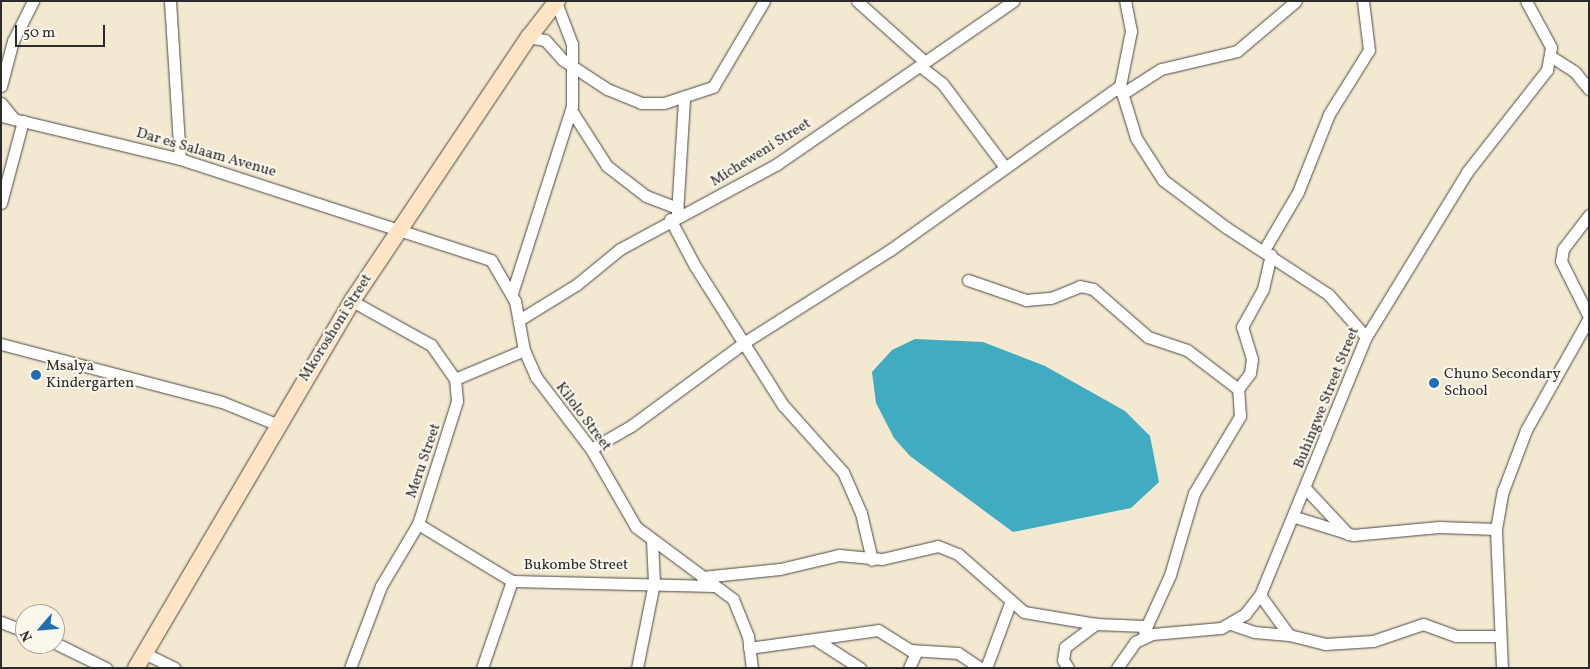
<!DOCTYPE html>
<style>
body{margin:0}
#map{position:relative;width:1590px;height:669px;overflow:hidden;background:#f3e9d1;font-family:Vollkorn,serif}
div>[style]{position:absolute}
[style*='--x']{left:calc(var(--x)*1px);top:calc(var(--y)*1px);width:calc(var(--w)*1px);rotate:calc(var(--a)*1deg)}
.water>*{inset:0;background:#41abc1}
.roads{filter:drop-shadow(0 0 1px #494844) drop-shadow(0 0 1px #494844)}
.street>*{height:11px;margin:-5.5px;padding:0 5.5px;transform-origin:5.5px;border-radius:5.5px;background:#fff}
.secondary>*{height:16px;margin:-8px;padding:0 8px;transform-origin:8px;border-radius:8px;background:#ffe4c6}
.dots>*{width:14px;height:14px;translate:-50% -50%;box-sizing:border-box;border:2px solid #fbf7ec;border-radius:50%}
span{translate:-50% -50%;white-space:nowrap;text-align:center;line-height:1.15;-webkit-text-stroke:4px #fbf7ec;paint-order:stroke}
.street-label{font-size:15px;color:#2b2b2b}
.poi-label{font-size:15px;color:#2b2b2b}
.left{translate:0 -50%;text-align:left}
.frame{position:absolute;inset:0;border:2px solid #2b2b2b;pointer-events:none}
.north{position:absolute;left:15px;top:604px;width:50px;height:50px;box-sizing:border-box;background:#fbf7ec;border:1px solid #a8a59f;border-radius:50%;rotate:243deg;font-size:14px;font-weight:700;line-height:20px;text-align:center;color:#2b2b2b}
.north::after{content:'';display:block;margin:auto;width:18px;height:22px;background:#1f6fb2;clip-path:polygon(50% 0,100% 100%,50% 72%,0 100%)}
.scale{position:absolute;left:15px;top:25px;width:90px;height:22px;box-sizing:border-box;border:2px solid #2b2b2b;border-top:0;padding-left:6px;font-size:15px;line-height:18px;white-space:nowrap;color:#2b2b2b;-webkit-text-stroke:4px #fbf7ec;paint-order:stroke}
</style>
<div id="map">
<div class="water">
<div style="clip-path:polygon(915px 339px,983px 342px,1045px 366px,1125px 411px,1150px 436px,1159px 482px,1131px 508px,1013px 532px,910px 456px,894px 438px,876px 403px,872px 372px,892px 350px)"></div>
</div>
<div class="roads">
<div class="street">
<div style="--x:170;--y:1;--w:158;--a:86.4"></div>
<div style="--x:857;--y:1;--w:91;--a:41.9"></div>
<div style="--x:529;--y:37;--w:16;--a:11"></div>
<div style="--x:545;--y:40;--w:27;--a:48"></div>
<div style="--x:563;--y:60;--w:53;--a:33.4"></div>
<div style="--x:607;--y:89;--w:37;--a:22"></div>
<div style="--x:641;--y:103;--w:23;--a:0"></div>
<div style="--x:664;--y:103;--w:52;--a:-18.1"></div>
<div style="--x:713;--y:87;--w:100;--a:-59.3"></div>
<div style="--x:1552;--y:57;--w:27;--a:33"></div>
<div style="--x:1575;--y:72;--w:22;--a:51"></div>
<div style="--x:920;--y:66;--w:28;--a:38"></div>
<div style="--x:942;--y:83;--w:104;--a:53.2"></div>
<div style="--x:1;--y:86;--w:47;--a:-75.1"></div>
<div style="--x:13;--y:41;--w:45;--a:-63.4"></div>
<div style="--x:1120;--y:86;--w:54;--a:72.9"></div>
<div style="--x:1136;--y:138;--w:50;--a:57.3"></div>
<div style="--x:1163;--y:180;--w:80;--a:36.9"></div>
<div style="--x:1227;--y:228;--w:121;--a:33.2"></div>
<div style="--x:1328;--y:294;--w:57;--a:48.5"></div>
<div style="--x:1122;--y:94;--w:46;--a:-32.7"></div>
<div style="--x:1161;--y:69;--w:78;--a:-13.3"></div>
<div style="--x:1237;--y:51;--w:77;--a:-40.3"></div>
<div style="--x:1;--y:103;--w:21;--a:51"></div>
<div style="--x:571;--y:110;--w:67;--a:57.3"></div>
<div style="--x:607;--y:166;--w:49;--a:37.6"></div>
<div style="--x:646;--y:196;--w:34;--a:21"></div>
<div style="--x:1;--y:116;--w:184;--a:13.5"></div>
<div style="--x:180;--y:159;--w:327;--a:18"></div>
<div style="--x:491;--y:260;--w:48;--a:59.7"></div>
<div style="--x:515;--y:301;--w:50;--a:79.6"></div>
<div style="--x:524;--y:350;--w:30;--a:66"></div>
<div style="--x:536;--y:377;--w:91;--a:52.6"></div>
<div style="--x:591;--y:449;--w:90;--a:60"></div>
<div style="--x:636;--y:527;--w:121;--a:36.6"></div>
<div style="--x:733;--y:599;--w:40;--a:68"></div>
<div style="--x:748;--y:636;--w:32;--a:83"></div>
<div style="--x:1;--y:203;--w:85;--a:-75"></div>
<div style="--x:677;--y:214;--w:115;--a:-86.5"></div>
<div style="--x:1589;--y:215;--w:43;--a:127.4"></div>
<div style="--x:1563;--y:249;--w:12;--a:99"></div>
<div style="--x:1561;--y:261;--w:63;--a:63.4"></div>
<div style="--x:670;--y:219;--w:53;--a:62"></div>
<div style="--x:695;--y:266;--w:165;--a:57.7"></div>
<div style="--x:783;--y:405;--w:90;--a:48.2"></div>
<div style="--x:843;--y:472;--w:45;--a:66.3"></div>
<div style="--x:861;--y:513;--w:48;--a:76.8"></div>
<div style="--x:1264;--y:250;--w:67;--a:-59.6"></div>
<div style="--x:1298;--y:192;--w:84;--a:-68.3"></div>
<div style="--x:1329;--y:114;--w:75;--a:-58"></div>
<div style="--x:1369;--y:50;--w:49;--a:-97"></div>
<div style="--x:968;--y:280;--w:61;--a:19"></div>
<div style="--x:1026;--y:300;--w:25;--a:-5"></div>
<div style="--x:1051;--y:298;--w:31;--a:-22"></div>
<div style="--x:1080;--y:286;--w:13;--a:13"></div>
<div style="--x:1093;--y:289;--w:73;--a:41.1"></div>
<div style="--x:1148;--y:337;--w:41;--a:18.4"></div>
<div style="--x:1187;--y:350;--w:64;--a:37.4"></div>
<div style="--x:512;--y:293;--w:196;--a:-72.2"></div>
<div style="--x:572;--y:106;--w:62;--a:-90"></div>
<div style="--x:572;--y:44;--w:45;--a:-110.9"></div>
<div style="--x:519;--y:320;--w:67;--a:-31.6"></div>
<div style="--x:576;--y:285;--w:57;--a:-39.3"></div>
<div style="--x:620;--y:249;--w:179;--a:-28.4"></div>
<div style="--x:777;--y:164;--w:287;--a:-34.6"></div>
<div style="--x:1;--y:344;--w:228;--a:14.7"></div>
<div style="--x:222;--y:402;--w:58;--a:22.2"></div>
<div style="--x:455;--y:379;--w:75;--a:-22.8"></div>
<div style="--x:591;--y:449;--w:46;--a:-29.9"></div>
<div style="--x:631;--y:426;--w:142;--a:-36.4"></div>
<div style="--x:745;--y:342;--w:172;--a:-32.4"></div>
<div style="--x:890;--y:250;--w:282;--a:-35.5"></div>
<div style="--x:1120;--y:86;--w:56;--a:-78.7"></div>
<div style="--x:1131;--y:31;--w:31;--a:-101"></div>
<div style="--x:1306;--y:489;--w:62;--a:47"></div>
<div style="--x:1295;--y:517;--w:61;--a:17.2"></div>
<div style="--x:1353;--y:535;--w:86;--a:-5.3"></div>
<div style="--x:1439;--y:527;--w:57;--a:2"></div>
<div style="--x:418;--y:524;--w:110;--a:31.2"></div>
<div style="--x:512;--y:581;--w:202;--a:1.4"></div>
<div style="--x:702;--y:577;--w:78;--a:-5.9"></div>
<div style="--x:780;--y:569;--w:61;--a:-13.3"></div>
<div style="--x:839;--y:555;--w:43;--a:5.3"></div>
<div style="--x:882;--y:559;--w:57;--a:-13.1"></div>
<div style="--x:938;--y:546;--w:22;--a:22"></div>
<div style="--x:958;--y:554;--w:88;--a:41.3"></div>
<div style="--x:1024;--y:612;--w:73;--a:9.5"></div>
<div style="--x:1096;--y:624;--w:49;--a:2.3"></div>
<div style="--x:1260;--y:595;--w:49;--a:54.1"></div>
<div style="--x:1289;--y:635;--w:37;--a:14"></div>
<div style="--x:1325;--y:644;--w:48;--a:-3.6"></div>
<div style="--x:1373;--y:641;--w:53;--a:-18.8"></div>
<div style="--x:1423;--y:624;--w:35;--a:20"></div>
<div style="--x:1456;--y:636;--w:44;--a:0"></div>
<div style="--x:1;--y:622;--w:26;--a:21"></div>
<div style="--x:1231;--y:624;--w:24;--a:19"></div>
<div style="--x:1254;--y:632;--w:35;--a:5"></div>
<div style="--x:1144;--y:632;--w:63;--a:-65.5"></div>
<div style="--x:1170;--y:575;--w:85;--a:-73.7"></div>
<div style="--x:1194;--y:493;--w:90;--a:-59.1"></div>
<div style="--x:1240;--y:416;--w:27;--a:-94"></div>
<div style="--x:1238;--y:389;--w:20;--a:-53"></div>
<div style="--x:1250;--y:373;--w:14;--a:-82"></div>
<div style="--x:1252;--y:359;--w:34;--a:-107"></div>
<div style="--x:1242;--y:327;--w:43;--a:-61.1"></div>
<div style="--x:1263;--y:289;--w:35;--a:-77"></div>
<div style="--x:818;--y:641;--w:50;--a:32.7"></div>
<div style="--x:55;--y:643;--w:57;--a:26.1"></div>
<div style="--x:749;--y:648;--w:130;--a:-7.9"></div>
<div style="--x:878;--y:630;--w:38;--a:32"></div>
<div style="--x:910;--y:650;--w:48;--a:3.6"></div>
<div style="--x:958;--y:653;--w:27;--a:34"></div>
<div style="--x:144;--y:653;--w:34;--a:26"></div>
<div style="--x:350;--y:668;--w:88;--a:-69.3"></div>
<div style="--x:381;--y:586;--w:72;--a:-59.2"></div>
<div style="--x:418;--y:524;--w:129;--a:-72.4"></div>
<div style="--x:457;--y:401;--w:22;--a:-95"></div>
<div style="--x:455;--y:379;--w:42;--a:-125.2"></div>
<div style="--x:431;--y:345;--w:90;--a:-150.9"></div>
<div style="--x:482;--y:668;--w:92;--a:-71"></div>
<div style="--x:637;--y:668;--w:87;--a:-78.7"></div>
<div style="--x:654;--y:583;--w:42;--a:-92.7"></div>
<div style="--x:909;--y:668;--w:17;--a:-66"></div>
<div style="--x:986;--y:668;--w:69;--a:-69.7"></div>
<div style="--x:1068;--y:668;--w:9;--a:-122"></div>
<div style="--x:1063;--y:660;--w:13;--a:-81"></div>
<div style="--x:1065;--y:647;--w:39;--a:-37"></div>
<div style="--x:1117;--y:668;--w:32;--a:-55"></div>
<div style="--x:1135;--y:642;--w:19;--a:-25"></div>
<div style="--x:1152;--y:634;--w:69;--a:-5"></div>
<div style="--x:1221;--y:628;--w:28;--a:-30"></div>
<div style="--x:1245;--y:614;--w:24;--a:-52"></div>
<div style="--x:1260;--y:595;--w:279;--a:-67.7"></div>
<div style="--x:1366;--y:337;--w:193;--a:-58.5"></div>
<div style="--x:1467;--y:172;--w:130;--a:-51.9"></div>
<div style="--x:1547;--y:70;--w:23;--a:-80"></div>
<div style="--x:1551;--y:47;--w:52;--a:-118.5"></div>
<div style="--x:1502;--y:668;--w:139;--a:-92.5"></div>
<div style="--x:1496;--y:529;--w:39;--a:-80"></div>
<div style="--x:1503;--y:491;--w:65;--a:-69.3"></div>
<div style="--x:1526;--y:430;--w:129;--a:-60.6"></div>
</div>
<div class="secondary">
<div style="--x:136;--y:668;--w:426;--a:-59.5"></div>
<div style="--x:352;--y:301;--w:318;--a:-56.2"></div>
<div style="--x:529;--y:37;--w:46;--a:-52.1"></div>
</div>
</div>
<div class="dots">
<div style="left:36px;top:375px;background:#1f6fb2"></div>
<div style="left:1434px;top:383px;background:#1f6fb2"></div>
</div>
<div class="street-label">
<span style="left:206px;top:153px;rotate:16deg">Dar es Salaam Avenue</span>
<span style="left:761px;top:153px;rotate:-32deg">Micheweni Street</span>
<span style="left:336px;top:328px;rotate:-58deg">Mkoroshoni Street</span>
<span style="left:1327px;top:398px;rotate:-68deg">Buhingwe Street Street</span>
<span style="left:583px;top:417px;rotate:53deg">Kilolo Street</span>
<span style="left:424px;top:461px;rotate:-71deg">Meru Street</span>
<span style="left:576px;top:566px">Bukombe Street</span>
</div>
<div class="poi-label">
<span class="left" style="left:46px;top:375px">Msalya<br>Kindergarten</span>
<span class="left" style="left:1444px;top:383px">Chuno Secondary<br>School</span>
</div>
<div class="frame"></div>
<div class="north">N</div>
<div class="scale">50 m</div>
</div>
